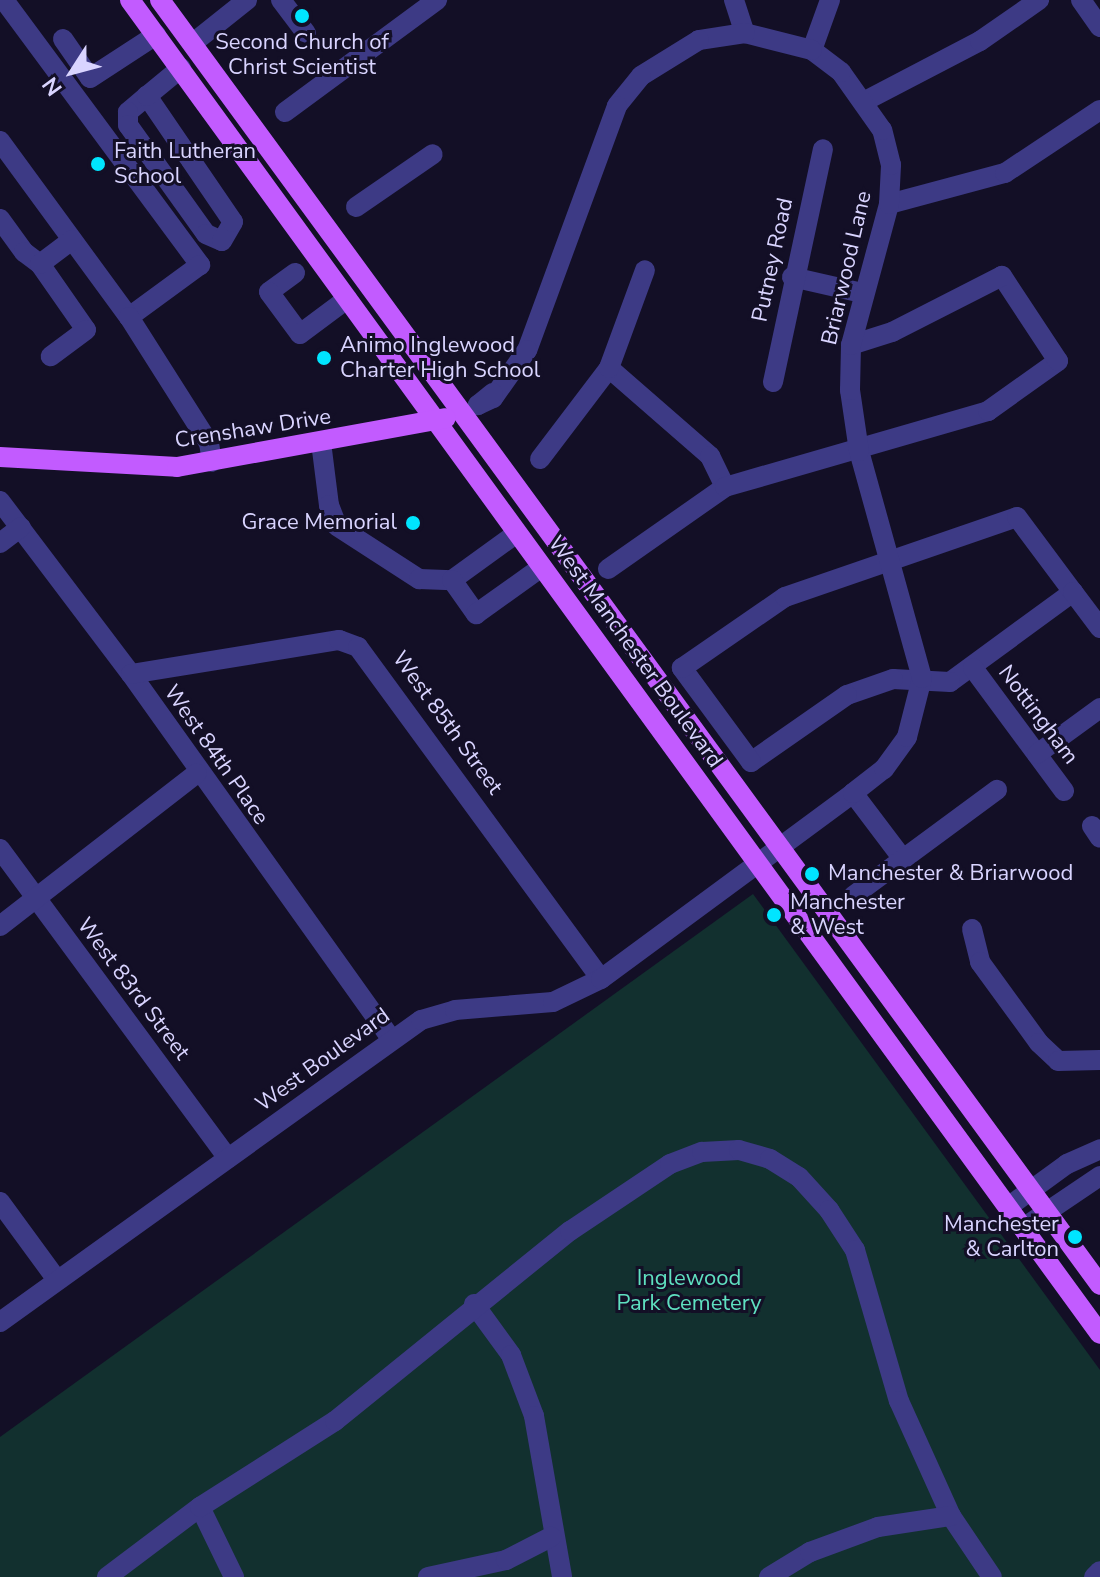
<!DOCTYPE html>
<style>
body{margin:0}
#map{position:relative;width:1100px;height:1577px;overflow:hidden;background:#130f26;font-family:"Nunito Sans",sans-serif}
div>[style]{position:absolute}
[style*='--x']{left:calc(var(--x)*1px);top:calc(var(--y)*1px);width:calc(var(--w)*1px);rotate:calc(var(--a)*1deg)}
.green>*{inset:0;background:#12302f}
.minor>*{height:20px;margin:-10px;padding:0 10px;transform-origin:10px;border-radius:10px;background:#3d3a85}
.major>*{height:20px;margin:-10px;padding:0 10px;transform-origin:10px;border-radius:10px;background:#c25bff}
.dots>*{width:22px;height:22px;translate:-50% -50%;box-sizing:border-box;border:4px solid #130f26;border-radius:50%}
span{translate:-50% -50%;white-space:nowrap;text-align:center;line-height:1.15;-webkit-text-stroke:6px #130f26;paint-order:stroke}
.poi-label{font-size:22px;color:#d9d4ff}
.left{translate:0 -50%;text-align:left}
.right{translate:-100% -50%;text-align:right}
.street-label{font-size:22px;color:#d9d4ff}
.park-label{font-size:22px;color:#5fe0c0}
.north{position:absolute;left:32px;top:32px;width:80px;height:80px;-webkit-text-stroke:6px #130f26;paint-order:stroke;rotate:234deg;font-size:22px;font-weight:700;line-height:32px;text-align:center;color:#d9d4ff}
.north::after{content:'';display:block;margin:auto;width:28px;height:36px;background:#d9d4ff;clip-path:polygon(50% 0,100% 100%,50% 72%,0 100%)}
</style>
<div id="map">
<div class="green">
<div style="clip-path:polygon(753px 894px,1100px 1370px,1100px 1577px,0 1577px,0 1437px)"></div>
</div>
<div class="minor">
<div style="--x:4;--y:0;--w:330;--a:53.5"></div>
<div style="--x:200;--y:265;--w:88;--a:143.8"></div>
<div style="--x:281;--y:0;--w:41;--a:52.9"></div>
<div style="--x:734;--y:0;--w:35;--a:72"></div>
<div style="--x:1081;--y:0;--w:33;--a:55"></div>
<div style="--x:63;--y:39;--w:47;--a:55.3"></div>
<div style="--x:90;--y:78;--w:79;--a:-33.1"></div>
<div style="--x:193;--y:43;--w:69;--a:-38.5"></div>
<div style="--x:812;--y:50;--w:53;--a:-70.2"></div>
<div style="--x:147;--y:96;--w:25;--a:140"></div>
<div style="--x:128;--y:112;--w:13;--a:90"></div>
<div style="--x:128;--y:125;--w:134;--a:54.4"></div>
<div style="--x:206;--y:234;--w:17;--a:24"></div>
<div style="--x:222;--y:241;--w:22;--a:-60"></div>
<div style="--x:233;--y:222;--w:153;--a:-124.3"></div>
<div style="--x:147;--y:96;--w:44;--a:-39.5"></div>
<div style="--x:865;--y:101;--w:130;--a:-27.6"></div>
<div style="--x:980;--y:41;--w:72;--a:-34.8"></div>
<div style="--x:285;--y:112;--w:189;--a:-36.4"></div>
<div style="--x:0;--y:141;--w:218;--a:53.8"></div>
<div style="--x:129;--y:317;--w:149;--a:57.6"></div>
<div style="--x:209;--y:443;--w:19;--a:81"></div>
<div style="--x:889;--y:204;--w:120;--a:-15"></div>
<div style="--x:1005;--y:173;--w:114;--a:-33.6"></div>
<div style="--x:356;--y:207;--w:93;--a:-34.5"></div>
<div style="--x:0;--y:219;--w:41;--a:54"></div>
<div style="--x:24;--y:252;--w:20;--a:37"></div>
<div style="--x:40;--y:264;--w:80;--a:55.1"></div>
<div style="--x:86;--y:330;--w:44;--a:143.4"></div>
<div style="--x:40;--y:264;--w:40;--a:-37"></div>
<div style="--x:295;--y:273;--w:32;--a:144"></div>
<div style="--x:269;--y:292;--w:52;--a:53.6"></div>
<div style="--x:300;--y:334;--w:59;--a:-36.7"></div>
<div style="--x:792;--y:277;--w:72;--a:12.9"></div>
<div style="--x:609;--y:368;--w:134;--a:41.1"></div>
<div style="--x:710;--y:456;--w:34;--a:64"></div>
<div style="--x:773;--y:382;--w:238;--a:-77.9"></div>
<div style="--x:321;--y:442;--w:64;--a:82.8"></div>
<div style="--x:329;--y:505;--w:22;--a:69"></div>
<div style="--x:337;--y:526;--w:98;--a:32.9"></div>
<div style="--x:419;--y:579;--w:33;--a:2"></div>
<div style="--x:452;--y:580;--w:80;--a:-35.9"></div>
<div style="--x:540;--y:459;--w:114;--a:-52.8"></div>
<div style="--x:609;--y:368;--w:104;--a:-69.8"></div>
<div style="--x:0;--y:501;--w:217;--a:52.9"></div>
<div style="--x:131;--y:674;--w:448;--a:54.5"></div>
<div style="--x:0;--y:543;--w:26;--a:-37"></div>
<div style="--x:608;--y:569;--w:143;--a:-35"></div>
<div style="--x:725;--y:487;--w:274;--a:-16.1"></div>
<div style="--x:988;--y:411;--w:86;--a:-35.5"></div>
<div style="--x:1058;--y:361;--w:102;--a:-123.4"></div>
<div style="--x:1002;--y:276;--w:123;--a:153"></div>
<div style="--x:892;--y:332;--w:43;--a:162.4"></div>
<div style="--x:452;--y:580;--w:42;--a:54.8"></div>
<div style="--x:476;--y:614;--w:81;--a:-35.5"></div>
<div style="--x:1073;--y:592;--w:152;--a:143.8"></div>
<div style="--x:950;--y:682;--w:57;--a:-177"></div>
<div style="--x:893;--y:679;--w:49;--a:160.8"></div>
<div style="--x:847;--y:695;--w:117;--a:145.1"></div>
<div style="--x:751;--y:762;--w:117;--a:-126.3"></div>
<div style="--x:682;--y:668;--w:125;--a:-34.6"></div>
<div style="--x:785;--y:597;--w:245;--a:-19"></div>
<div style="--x:1017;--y:517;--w:94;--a:53.3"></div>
<div style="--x:1073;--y:592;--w:45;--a:53.1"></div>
<div style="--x:973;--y:668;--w:153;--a:53.5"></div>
<div style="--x:131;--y:674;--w:211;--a:-9.3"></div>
<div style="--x:339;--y:640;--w:20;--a:20"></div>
<div style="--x:358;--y:647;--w:411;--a:53.8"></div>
<div style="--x:1037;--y:754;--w:78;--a:-36.1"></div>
<div style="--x:853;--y:793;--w:83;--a:52.9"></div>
<div style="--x:1092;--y:826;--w:14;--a:56"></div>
<div style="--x:0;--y:849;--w:384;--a:53.6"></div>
<div style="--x:853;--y:896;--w:179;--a:-36.4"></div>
<div style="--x:0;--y:926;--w:249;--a:-37.8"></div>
<div style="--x:972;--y:929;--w:34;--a:76"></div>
<div style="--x:980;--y:962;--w:100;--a:53.9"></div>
<div style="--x:1039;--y:1043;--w:26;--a:43"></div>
<div style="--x:1058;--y:1061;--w:42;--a:-1.4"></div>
<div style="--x:0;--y:1202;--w:97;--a:53.8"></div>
<div style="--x:1008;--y:1207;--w:73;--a:-36.1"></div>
<div style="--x:1067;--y:1164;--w:36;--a:-24"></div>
<div style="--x:1023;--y:1228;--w:93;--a:-34"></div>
<div style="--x:474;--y:1304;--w:63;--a:54"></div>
<div style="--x:511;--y:1355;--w:65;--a:69.3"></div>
<div style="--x:534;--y:1416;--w:163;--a:80.1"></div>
<div style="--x:0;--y:1322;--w:518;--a:-35.65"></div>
<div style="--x:421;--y:1020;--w:35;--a:-16"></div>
<div style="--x:455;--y:1010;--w:98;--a:-4.7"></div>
<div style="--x:553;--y:1002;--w:53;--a:-25.6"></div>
<div style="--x:601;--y:979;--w:313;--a:-36.4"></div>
<div style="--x:853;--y:793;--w:39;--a:-38"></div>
<div style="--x:884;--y:769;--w:39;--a:-54"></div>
<div style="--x:907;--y:737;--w:61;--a:-75.7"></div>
<div style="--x:922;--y:678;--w:236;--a:-105.5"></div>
<div style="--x:859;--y:451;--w:62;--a:-98.4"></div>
<div style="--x:850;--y:390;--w:45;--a:-88.7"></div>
<div style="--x:851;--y:345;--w:146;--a:-74.9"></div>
<div style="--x:889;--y:204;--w:39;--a:-87"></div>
<div style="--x:891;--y:165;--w:36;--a:-104"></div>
<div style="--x:882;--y:130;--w:71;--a:-125.3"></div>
<div style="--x:841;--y:72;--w:36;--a:-143"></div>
<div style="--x:812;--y:50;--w:69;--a:-165.8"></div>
<div style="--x:745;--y:33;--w:47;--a:171.3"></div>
<div style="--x:699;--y:40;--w:68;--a:148.2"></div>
<div style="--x:641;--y:76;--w:38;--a:129"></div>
<div style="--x:617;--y:106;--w:260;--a:110.2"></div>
<div style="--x:527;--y:350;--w:59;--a:125.3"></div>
<div style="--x:493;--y:398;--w:17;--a:155"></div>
<div style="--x:478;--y:405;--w:19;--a:-39"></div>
<div style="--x:200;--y:1507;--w:78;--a:64.1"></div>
<div style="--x:107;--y:1577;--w:116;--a:-37"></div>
<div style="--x:200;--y:1507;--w:160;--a:-32.5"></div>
<div style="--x:335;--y:1421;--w:302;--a:-39"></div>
<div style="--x:570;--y:1231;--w:120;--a:-33.8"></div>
<div style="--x:670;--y:1164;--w:34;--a:-21"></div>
<div style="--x:702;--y:1152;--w:37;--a:-3"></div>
<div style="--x:739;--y:1150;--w:32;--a:16"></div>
<div style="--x:770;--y:1159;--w:34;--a:32"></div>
<div style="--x:799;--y:1177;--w:45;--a:47.7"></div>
<div style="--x:829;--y:1210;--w:48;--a:57"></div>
<div style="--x:855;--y:1250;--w:157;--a:73.8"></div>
<div style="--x:899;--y:1401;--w:126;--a:65.7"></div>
<div style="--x:951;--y:1516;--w:73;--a:56.1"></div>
<div style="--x:428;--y:1577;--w:80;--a:-12.3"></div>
<div style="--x:506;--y:1560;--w:51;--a:-27.1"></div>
<div style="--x:769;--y:1577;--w:48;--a:-31.4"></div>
<div style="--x:810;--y:1552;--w:72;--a:-20.2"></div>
<div style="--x:878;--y:1527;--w:74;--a:-8.6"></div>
<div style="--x:1094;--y:1577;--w:8;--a:-45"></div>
</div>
<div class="major">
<div style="--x:130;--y:0;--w:1649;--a:53.98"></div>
<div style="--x:160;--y:0;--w:1592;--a:53.81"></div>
<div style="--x:0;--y:457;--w:177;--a:3.2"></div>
<div style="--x:177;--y:467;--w:273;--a:-10.3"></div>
</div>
<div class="dots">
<div style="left:302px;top:16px;background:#00e5ff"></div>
<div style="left:98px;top:164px;background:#00e5ff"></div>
<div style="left:324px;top:358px;background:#00e5ff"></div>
<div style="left:413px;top:523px;background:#00e5ff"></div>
<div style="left:812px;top:874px;background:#00e5ff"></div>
<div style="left:774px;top:915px;background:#00e5ff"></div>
<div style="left:1075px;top:1237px;background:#00e5ff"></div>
</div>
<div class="poi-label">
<span style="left:302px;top:55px">Second Church of<br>Christ Scientist</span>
<span class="left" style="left:114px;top:164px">Faith Lutheran<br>School</span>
<span class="left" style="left:340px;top:358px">Animo Inglewood<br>Charter High School</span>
<span class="right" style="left:397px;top:523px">Grace Memorial</span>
<span class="left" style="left:828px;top:874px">Manchester &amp; Briarwood</span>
<span class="left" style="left:790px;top:915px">Manchester<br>&amp; West</span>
<span class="right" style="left:1059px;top:1237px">Manchester<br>&amp; Carlton</span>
</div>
<div class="street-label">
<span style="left:773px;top:260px;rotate:-78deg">Putney Road</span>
<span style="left:847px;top:268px;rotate:-77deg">Briarwood Lane</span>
<span style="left:253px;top:429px;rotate:-9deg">Crenshaw Drive</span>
<span style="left:635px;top:652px;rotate:54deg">West Manchester Boulevard</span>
<span style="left:1038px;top:715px;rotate:53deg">Nottingham</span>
<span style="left:447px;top:723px;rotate:54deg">West 85th Street</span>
<span style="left:216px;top:755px;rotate:55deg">West 84th Place</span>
<span style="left:133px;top:989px;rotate:53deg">West 83rd Street</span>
<span style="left:323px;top:1060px;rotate:-36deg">West Boulevard</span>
</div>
<div class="park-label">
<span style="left:689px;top:1291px">Inglewood<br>Park Cemetery</span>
</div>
<div class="north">N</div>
</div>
